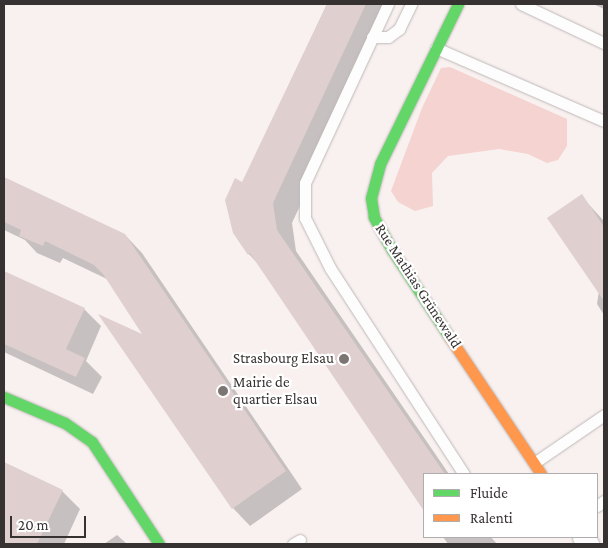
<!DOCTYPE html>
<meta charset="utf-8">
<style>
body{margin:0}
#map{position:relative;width:608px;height:548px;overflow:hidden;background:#f8f1f0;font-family:"Crimson Pro",serif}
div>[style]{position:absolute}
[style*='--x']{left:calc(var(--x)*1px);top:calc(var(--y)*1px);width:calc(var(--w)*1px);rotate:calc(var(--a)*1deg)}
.green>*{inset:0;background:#f4d3d0}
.shadow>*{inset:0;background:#0003}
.building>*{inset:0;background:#dfcfce}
.roads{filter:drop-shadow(0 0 1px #beb8b7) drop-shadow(0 0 1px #beb8b7)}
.lane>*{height:11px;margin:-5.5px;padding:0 5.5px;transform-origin:5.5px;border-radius:5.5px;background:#fefdfd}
.street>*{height:21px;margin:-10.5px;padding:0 10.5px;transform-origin:10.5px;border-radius:10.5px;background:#fefdfd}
.fast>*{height:11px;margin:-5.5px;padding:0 5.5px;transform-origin:5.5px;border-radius:5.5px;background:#63d668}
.slow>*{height:11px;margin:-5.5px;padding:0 5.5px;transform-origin:5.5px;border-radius:5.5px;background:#ff974d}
.dots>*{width:14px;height:14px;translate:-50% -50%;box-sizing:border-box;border:2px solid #fff;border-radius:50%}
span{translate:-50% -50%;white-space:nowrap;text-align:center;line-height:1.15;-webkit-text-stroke:4.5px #fff;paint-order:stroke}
.street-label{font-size:15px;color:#373232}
.poi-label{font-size:15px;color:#373232}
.right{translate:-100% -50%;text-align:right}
.left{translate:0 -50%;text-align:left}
.frame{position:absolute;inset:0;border:5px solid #373232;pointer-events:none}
.legend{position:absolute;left:423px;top:473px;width:175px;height:65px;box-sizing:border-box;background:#fff;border:1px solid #afadad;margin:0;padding:6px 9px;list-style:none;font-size:15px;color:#373232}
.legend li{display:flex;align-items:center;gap:10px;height:25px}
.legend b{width:25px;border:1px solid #afadad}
.scale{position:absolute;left:10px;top:516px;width:76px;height:22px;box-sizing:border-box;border:2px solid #373232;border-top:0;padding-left:6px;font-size:15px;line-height:18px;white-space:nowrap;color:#373232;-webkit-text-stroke:4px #fff;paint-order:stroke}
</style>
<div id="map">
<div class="green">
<div style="clip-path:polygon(450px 67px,567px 119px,567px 146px,558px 160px,547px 163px,528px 154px,499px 149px,448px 156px,432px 173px,433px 206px,415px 211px,398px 202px,391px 191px,422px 108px,441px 68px)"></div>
</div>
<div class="shadow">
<div style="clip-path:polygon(327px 4px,394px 4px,292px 223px,296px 251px,449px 474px,424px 474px,424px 509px,259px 265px,249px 254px,243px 183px)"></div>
<div style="clip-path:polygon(593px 4px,604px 4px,604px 9px)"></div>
<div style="clip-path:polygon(4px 179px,125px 235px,142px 253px,302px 489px,250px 526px,233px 508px,145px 337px,109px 280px,63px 258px,60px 263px,37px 253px,25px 240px,4px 230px)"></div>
<div style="clip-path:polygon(581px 196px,604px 221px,604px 315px,597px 304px,599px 291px)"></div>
<div style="clip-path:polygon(4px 273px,84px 309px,101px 326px,86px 361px,102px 377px,93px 394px,4px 352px)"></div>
<div style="clip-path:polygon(4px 463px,62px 491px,80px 509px,64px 544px,4px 544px)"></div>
<div style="clip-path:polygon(117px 535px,127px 544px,104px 544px)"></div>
<div style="clip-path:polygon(443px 537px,491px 537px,497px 544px,448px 544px)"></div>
</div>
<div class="building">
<div style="clip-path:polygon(327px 4px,366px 4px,273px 203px,277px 230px,445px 474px,424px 474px,424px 511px,250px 253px,248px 255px,233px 233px,225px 200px,235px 178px,242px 182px)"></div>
<div style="clip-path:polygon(4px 177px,125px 234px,286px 471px,232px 509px,98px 314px,142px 334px,103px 274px,94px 265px,45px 241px,43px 246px,19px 236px,21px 230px,4px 222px)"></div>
<div style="clip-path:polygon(582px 194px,604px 227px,604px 301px,547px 218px)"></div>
<div style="clip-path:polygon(4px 271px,85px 308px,66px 349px,85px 358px,76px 377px,4px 344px)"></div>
<div style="clip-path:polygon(4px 462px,63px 490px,37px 544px,4px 544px)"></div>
</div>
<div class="roads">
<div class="lane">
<div style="--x:388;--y:4;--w:197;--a:114.9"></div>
<div style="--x:305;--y:183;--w:35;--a:90"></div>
<div style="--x:305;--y:218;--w:56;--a:63.4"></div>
<div style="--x:330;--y:268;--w:246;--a:57"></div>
<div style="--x:521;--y:4;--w:92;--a:25.2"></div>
<div style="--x:372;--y:37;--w:16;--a:0"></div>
<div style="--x:388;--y:37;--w:14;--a:-36"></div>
<div style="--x:399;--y:29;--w:28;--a:-64"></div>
<div style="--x:436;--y:48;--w:183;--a:23.5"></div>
<div style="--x:534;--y:463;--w:85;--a:-34.4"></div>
<div style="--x:597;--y:506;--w:9;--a:-36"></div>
<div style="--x:293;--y:544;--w:8;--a:-30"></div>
</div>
<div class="street">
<div style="--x:583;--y:537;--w:9;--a:54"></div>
</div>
<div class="fast">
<div style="--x:450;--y:338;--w:105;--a:-123.4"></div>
<div style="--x:392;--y:250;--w:38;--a:-119"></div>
<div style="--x:374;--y:217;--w:19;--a:-99"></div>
<div style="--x:371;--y:198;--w:35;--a:-75"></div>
<div style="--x:380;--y:164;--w:178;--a:-64"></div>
<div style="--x:4;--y:397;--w:66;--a:23.1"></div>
<div style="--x:65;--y:423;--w:33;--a:35"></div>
<div style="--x:92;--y:442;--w:122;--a:56.7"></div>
</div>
<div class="slow">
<div style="--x:450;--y:338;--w:164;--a:56.2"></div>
</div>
</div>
<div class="dots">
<div style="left:344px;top:359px;background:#7b7574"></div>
<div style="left:223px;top:391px;background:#7b7574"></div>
</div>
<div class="street-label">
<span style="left:418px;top:286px;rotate:57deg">Rue Mathias Grünewald</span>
</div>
<div class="poi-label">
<span class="right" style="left:334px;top:359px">Strasbourg Elsau</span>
<span class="left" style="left:233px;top:391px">Mairie de<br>quartier Elsau</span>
</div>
<div class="frame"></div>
<ul class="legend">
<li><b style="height:6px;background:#63d668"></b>Fluide</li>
<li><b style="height:6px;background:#ff974d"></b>Ralenti</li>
</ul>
<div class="scale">20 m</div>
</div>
